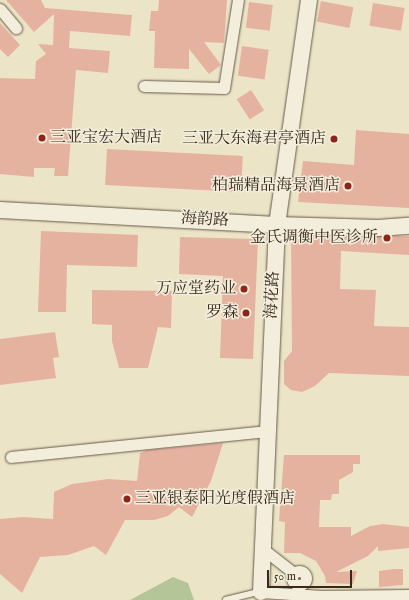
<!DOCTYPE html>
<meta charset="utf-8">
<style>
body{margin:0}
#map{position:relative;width:409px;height:600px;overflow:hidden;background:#ece4c7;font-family:"IM FELL English","Noto Serif SC",serif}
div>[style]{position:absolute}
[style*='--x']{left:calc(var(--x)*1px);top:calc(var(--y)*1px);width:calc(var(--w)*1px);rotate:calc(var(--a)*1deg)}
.green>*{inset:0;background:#b4c598}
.building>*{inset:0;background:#e5b2a0;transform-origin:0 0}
.roads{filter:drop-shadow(0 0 1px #665846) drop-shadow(0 0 1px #665846)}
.lane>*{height:5.5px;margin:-2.75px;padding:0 2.75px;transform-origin:2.75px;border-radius:2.75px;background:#f3eddb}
.street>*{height:11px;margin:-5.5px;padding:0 5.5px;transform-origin:5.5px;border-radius:5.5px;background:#f3eddb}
.street>.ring{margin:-5.5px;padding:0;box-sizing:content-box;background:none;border:11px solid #f3eddb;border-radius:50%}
.secondary>*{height:16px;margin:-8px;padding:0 8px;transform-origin:8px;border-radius:8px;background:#f3eddb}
.dots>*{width:11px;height:11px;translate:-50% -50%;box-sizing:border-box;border:2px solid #f3eddb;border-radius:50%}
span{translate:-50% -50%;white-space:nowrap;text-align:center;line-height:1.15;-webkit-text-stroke:3px #f3eddb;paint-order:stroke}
.poi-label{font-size:16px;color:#3a291b}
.left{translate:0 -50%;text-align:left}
.right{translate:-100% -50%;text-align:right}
.street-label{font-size:16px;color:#3a291b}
.scale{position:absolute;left:267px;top:570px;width:85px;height:18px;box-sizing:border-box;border:2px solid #3a291b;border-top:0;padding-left:5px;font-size:12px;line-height:14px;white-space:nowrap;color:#3a291b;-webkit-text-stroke:3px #f3eddb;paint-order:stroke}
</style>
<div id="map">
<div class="green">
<div style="clip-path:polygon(173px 577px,188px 583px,194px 600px,130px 600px)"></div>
</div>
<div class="building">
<div style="clip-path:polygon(6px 0,41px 0,45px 8px,132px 15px,130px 36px,70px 31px,69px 48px,110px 51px,108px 73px,76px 70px,68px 176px,54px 176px,55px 168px,34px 168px,34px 177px,0 174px,0 78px,35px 79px,36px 61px,46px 54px,38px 44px,53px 45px,54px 14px,34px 32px)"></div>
<div style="clip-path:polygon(159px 0,227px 0,224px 43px,204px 42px,221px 65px,209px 74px,189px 49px,189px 69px,154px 68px,155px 31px,149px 31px,151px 11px,158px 11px)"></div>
<div style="left:321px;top:1px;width:33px;height:21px;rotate:11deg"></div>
<div style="left:249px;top:2px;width:24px;height:26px;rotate:7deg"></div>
<div style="left:373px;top:3px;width:32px;height:23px;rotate:9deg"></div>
<div style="clip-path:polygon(0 23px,20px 45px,8px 57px,0 49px)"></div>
<div style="left:242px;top:46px;width:27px;height:30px;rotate:8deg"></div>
<div style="left:251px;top:90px;width:24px;height:17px;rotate:57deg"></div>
<div style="clip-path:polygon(356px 130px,409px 134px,409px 208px,298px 202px,303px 161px,354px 165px)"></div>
<div style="left:107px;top:149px;width:136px;height:36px;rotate:3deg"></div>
<div style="clip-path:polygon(41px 231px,138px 235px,137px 267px,67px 265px,66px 312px,38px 312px)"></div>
<div style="clip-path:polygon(291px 235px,409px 236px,409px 255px,341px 251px,340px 289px,376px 290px,374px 326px,409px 327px,409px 376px,329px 373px,315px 386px,302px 392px,291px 390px,284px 384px,284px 361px,292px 351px)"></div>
<div style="clip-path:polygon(180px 237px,258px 239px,253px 359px,220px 358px,223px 276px,179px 274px)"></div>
<div style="clip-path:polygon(92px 290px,172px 291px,171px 328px,158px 327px,148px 368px,119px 368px,112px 341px,112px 325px,92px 324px)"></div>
<div style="clip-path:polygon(55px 332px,59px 357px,53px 358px,56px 378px,0 385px,0 339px)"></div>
<div style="clip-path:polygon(223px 443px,211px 481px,192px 517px,179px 507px,168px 516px,154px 520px,125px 520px,106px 555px,94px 546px,68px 555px,40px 557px,22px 593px,0 574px,0 519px,23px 517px,53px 519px,54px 492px,72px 484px,108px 479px,137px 481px,140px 453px,147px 450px)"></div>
<div style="clip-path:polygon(284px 455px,360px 455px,360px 464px,353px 464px,353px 472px,339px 480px,339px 494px,332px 494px,331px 500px,320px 500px,319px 527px,351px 527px,351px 536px,370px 526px,383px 524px,409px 527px,409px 548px,378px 551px,378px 546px,368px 556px,336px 572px,357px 571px,353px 584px,326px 583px,325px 576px,316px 561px,300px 553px,284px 553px,285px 522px,279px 521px)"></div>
<div style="clip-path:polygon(394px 569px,403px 569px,403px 585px,379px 587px,379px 571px)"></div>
</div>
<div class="roads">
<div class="lane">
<div style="--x:226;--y:600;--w:34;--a:-14"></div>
</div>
<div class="street">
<div style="--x:0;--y:9;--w:25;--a:50"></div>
<div style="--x:144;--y:86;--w:80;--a:1.4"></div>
<div style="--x:224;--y:88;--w:89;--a:-81"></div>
<div style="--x:11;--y:457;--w:257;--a:-5.8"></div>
<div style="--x:263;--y:549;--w:39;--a:38"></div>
<div class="ring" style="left:292px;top:571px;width:3px;height:3px"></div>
<div style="--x:261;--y:592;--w:61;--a:3.8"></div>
<div style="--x:322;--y:596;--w:87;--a:-0.7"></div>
</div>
<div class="secondary">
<div style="--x:0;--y:210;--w:277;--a:3.1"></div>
<div style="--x:277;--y:225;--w:101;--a:1.7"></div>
<div style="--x:378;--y:228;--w:31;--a:-4"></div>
<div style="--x:261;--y:592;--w:367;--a:-87.5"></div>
<div style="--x:277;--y:225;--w:227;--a:-81.9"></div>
</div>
</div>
<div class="dots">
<div style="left:42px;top:138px;background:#8f2418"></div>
<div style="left:334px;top:139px;background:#8f2418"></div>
<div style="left:348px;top:186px;background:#8f2418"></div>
<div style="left:387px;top:238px;background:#8f2418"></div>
<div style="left:244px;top:289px;background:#8f2418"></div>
<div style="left:246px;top:313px;background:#8f2418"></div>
<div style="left:127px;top:499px;background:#8f2418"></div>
</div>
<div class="poi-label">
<span class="left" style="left:50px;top:138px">三亚宝宏大酒店</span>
<span class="right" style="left:326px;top:139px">三亚大东海君亭酒店</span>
<span class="right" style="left:340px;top:186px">柏瑞精品海景酒店</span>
<span class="right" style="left:378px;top:238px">金氏调衡中医诊所</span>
<span class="right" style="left:236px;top:289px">万应堂药业</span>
<span class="right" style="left:238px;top:313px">罗森</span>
<span class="left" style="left:135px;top:499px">三亚银泰阳光度假酒店</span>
</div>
<div class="street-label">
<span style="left:205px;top:220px;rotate:3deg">海韵路</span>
<span style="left:273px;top:295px;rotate:-87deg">海花路</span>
</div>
<div class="scale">50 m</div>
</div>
